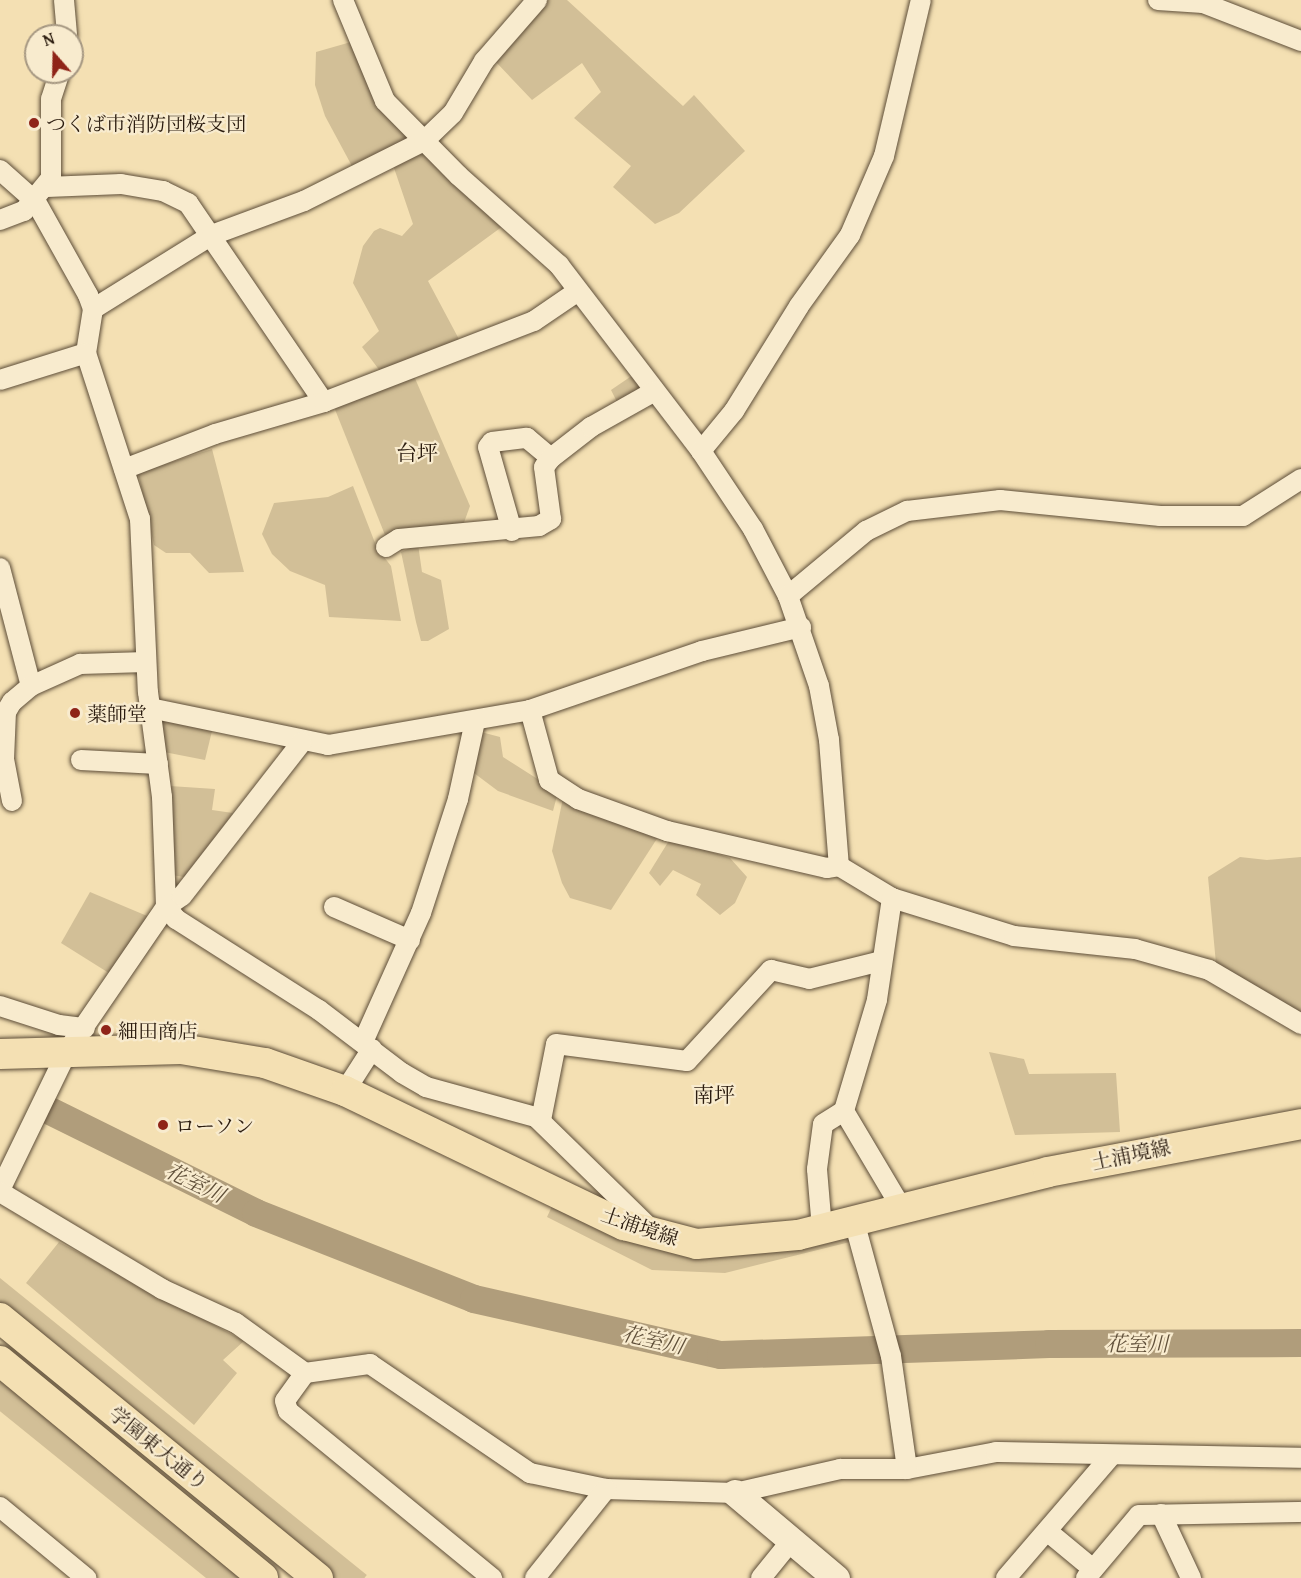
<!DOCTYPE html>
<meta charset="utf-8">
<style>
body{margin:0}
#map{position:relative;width:1301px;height:1578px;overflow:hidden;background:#f4e0b3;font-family:"Gentium Book Plus","Noto Serif JP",serif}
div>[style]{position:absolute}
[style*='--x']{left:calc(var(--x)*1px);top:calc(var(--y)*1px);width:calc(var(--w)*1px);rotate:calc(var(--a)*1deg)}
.green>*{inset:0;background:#d2bf97;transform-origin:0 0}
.river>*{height:28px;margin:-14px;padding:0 14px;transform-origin:14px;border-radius:14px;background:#b09d7b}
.roads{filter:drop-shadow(0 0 2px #5d4d38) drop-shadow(0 0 2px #5d4d38)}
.street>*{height:20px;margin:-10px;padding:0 10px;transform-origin:10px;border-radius:10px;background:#f8ebce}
.secondary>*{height:27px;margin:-13.5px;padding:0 13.5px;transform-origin:13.5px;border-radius:13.5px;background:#f8ebce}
.primary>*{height:30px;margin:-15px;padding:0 15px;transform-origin:15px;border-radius:15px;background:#f4e0b3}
.dots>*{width:16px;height:16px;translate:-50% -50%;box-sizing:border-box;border:3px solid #f8ebce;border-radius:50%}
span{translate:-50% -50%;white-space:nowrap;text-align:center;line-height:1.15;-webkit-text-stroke:4.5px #f8ebce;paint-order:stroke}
.poi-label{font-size:20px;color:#2b1c0f}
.left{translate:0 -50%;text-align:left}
.street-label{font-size:20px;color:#2b1c0f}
.neighbourhood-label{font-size:21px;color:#2b1c0f}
.water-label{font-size:21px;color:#60503a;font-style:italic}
.north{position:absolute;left:24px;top:24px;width:60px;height:60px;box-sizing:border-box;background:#f8ebce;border:2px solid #a69882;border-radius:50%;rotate:340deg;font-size:16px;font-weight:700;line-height:24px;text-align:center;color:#2b1c0f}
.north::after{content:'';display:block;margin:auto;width:21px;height:27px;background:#8f2418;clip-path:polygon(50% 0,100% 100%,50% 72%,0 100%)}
</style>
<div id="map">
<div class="green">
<div style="clip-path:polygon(543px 0,567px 0,683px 106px,694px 95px,745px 151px,679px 213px,655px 224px,613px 187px,631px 166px,574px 118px,601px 92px,582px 63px,532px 100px,495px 61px)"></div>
<div style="clip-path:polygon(351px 42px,409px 136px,408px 142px,353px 168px,325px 116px,315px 85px,316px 52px)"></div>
<div style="clip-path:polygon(422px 151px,503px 226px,428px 281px,461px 343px,383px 375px,362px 347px,379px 331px,353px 283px,363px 246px,374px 231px,380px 228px,402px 236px,413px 224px,393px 165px)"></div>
<div style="clip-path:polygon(633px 375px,641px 386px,639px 393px,618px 404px,611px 390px)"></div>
<div style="clip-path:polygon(414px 376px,470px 506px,462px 528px,385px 535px,334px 407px)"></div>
<div style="clip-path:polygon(212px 449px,244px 572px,209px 573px,190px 553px,166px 553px,154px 545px,138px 473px)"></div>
<div style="clip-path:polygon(353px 486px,377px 548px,391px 566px,401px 621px,329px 617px,325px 585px,290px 571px,272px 554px,262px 534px,274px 503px,328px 497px)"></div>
<div style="clip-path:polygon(418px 544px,422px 572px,441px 580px,449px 629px,428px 641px,421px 641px,416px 622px,401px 552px)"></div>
<div style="clip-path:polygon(165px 717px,212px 731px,205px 760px,164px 752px,160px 723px)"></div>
<div style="clip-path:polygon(481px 732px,500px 737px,503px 757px,558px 792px,553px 811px,498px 791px,474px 773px)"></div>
<div style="clip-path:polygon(170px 786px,215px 789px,212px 810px,233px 813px,190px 878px,172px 875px)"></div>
<div style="clip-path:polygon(563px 798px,660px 834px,611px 910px,570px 898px,562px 883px,552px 851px)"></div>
<div style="clip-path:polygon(670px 839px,730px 858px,747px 877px,735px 903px,720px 915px,696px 895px,701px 884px,673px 870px,660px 886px,649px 873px)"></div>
<div style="clip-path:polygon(1240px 857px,1267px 860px,1301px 857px,1301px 1013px,1216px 964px,1208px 877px)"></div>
<div style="clip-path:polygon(90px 892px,152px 918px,112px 975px,61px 943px)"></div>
<div style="clip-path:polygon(989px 1052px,1024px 1059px,1029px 1074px,1116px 1073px,1120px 1132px,1015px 1135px)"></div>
<div style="clip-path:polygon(554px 1202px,639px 1240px,843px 1233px,854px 1241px,725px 1273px,652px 1270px,547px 1217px)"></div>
<div style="clip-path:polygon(59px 1242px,244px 1341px,223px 1360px,237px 1373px,194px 1425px,26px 1283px)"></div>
<div style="left:0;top:1278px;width:472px;height:25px;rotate:39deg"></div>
<div style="left:0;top:1379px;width:313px;height:25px;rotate:39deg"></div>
</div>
<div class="river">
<div style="--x:48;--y:1110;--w:232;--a:26.3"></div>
<div style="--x:256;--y:1213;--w:234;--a:21.5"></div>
<div style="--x:474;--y:1299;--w:253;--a:12.8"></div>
<div style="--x:721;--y:1355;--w:328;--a:-1.9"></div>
<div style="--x:1049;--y:1344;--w:252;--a:-0.2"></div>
</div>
<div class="roads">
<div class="street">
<div style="--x:64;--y:0;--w:36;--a:85"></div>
<div style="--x:343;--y:0;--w:109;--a:67.4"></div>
<div style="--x:385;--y:101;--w:105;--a:45.4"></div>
<div style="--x:459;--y:176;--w:134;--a:41.7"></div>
<div style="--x:559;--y:265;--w:234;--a:52.6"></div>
<div style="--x:701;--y:451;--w:94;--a:56.3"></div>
<div style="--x:753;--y:529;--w:76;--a:62.4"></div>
<div style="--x:788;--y:596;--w:95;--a:71"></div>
<div style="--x:819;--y:686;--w:55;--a:79.5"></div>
<div style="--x:829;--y:740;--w:126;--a:85.5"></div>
<div style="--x:839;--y:866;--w:62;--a:31.1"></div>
<div style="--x:892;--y:898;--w:128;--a:17.3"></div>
<div style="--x:1014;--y:936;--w:122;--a:6.1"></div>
<div style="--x:1135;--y:949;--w:77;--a:15.8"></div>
<div style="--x:1209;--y:970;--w:107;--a:30.4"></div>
<div style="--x:1158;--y:0;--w:45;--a:3.8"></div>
<div style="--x:1203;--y:3;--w:105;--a:21.2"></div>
<div style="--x:0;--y:170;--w:48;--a:41.6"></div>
<div style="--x:36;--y:202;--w:107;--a:60.8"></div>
<div style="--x:88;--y:295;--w:15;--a:70"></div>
<div style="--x:93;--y:309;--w:45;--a:99"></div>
<div style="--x:86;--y:353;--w:175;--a:72"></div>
<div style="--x:140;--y:519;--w:173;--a:87.4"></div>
<div style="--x:148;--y:692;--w:106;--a:82.4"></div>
<div style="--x:162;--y:797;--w:110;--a:87.9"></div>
<div style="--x:166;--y:907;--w:16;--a:50"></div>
<div style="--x:176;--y:919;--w:169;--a:32.5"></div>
<div style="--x:319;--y:1010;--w:104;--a:37.2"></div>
<div style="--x:402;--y:1073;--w:28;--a:30"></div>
<div style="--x:426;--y:1087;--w:114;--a:15.3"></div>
<div style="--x:536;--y:1117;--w:163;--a:44.3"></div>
<div style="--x:47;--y:187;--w:74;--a:-2.3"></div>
<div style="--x:121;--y:184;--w:43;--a:9.5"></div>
<div style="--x:163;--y:191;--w:28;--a:26"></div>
<div style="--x:188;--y:203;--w:241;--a:55.7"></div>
<div style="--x:0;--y:220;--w:26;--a:-21"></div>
<div style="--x:24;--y:211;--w:43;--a:-50.7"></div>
<div style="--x:51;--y:178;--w:79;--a:-90"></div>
<div style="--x:51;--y:99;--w:28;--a:-72"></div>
<div style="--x:93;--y:309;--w:140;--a:-31.9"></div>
<div style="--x:212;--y:235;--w:98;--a:-20.3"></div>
<div style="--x:304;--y:201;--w:134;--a:-26.6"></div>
<div style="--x:424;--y:141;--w:40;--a:-44"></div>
<div style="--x:453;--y:113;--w:61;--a:-59.2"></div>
<div style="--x:484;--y:61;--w:81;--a:-49"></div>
<div style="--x:0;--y:380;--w:90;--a:-17.4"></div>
<div style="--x:701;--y:451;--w:52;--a:-50.5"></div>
<div style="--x:734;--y:411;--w:123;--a:-58.2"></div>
<div style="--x:799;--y:306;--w:87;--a:-54.3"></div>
<div style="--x:850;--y:235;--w:86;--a:-66.7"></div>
<div style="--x:884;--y:156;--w:160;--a:-76.7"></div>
<div style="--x:124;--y:469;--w:97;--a:-21"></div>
<div style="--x:215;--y:434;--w:114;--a:-16.4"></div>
<div style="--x:324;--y:402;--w:225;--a:-21.1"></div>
<div style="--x:534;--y:321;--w:53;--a:-34.3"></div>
<div style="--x:512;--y:531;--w:87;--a:-105.9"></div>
<div style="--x:488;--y:447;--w:6;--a:-51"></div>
<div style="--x:492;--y:442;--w:35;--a:-7"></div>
<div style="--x:527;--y:438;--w:31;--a:40"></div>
<div style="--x:386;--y:547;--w:15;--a:-32"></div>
<div style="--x:399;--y:539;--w:141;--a:-5.3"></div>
<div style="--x:539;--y:526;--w:14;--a:-30"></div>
<div style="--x:551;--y:519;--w:52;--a:-97.7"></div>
<div style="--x:544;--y:467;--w:11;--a:-52"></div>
<div style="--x:551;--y:458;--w:51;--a:-37.8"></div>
<div style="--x:591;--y:427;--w:73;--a:-29.4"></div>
<div style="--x:0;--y:568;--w:122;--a:75.3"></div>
<div style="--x:788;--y:596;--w:102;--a:-39.8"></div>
<div style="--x:866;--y:531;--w:46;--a:-26"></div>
<div style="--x:907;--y:511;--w:94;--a:-6.7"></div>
<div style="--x:1000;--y:500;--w:161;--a:5.7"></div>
<div style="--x:1160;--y:516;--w:83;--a:0"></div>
<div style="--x:1243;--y:516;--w:69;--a:-32.5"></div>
<div style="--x:150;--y:708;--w:182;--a:11.7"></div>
<div style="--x:328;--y:745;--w:205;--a:-9.8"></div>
<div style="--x:530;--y:710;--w:182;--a:-18.9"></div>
<div style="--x:702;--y:651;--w:102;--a:-13.6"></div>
<div style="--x:530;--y:710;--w:73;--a:74.8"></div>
<div style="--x:549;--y:780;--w:35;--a:33"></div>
<div style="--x:578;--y:799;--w:95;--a:19.8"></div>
<div style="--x:667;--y:831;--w:164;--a:13"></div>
<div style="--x:827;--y:868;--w:12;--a:-9"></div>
<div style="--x:81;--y:760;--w:77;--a:3"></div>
<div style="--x:12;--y:801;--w:43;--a:-100.8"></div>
<div style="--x:4;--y:759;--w:47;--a:-87.6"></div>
<div style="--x:6;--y:712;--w:12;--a:-59"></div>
<div style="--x:12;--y:702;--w:25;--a:-40"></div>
<div style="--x:31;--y:686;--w:54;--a:-24.2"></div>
<div style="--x:80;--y:664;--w:66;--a:-1.7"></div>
<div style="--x:892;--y:898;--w:103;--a:98.4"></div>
<div style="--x:877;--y:1000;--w:116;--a:106.6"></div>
<div style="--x:844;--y:1111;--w:112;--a:59.3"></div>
<div style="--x:334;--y:907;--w:83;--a:23.5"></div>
<div style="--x:0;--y:1006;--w:62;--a:17.9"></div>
<div style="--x:59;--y:1025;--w:26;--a:7"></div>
<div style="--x:363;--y:1042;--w:141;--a:-65.8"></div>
<div style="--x:421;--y:913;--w:120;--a:-72"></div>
<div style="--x:458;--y:799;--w:80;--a:-77.7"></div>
<div style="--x:345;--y:1091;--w:50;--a:-57.3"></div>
<div style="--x:541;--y:1120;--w:77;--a:-78.8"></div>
<div style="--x:556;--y:1044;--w:132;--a:7.4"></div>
<div style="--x:687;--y:1061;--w:124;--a:-47.3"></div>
<div style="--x:771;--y:970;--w:39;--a:13"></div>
<div style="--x:809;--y:979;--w:74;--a:-14"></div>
<div style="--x:0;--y:1190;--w:156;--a:-64.1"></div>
<div style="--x:68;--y:1050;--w:173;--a:-55.6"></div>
<div style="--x:166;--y:907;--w:19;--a:-35"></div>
<div style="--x:182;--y:896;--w:195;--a:-52.1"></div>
<div style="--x:0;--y:1192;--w:189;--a:30.9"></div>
<div style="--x:162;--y:1289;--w:81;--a:24.7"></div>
<div style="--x:236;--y:1323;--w:85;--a:35.9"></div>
<div style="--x:305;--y:1373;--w:66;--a:-7.9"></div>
<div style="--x:370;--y:1364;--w:194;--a:34.3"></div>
<div style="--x:530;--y:1473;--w:78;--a:11.9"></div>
<div style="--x:606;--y:1489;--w:129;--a:1.8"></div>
<div style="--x:735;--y:1493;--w:108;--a:-12.9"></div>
<div style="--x:840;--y:1469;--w:67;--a:0"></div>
<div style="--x:907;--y:1469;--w:91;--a:-10.8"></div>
<div style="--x:996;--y:1452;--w:305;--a:1.1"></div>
<div style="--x:854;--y:1221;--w:140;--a:74.7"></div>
<div style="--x:891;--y:1356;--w:114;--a:81.9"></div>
<div style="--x:822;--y:1229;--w:60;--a:-94.8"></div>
<div style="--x:817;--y:1169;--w:45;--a:-82.4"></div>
<div style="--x:823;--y:1124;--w:25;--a:-32"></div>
<div style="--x:305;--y:1373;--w:34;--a:126"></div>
<div style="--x:285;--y:1401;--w:10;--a:73"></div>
<div style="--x:288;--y:1411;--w:264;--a:39.3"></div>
<div style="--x:0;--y:1507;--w:112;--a:39.5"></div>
<div style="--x:1161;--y:1514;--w:71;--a:64.9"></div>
<div style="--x:1047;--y:1531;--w:60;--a:39.6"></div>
<div style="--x:535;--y:1578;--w:114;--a:-51.4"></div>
<div style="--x:761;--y:1578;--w:48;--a:-51"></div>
<div style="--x:1006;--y:1578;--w:161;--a:-49.3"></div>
<div style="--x:1086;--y:1578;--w:82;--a:-49.9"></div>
<div style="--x:1139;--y:1515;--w:162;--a:-1.1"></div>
</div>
<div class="secondary">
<div style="--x:735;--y:1493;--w:132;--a:40.1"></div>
</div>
<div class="primary">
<div style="--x:0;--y:1054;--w:181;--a:-1.6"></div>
<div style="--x:181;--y:1049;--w:85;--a:9.5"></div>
<div style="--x:265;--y:1063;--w:85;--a:19.3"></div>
<div style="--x:345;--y:1091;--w:310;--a:25.7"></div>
<div style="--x:624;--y:1225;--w:75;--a:14.6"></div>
<div style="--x:697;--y:1244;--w:101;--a:-5.1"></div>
<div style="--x:798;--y:1235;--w:258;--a:-14.1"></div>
<div style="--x:1048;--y:1172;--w:258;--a:-10.7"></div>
<div style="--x:0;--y:1318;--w:411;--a:39.3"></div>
<div style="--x:0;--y:1361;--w:341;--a:39.5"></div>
</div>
</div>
<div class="dots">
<div style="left:34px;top:123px;background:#8f2418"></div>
<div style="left:75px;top:713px;background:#8f2418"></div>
<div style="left:106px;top:1030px;background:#8f2418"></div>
<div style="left:163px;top:1125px;background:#8f2418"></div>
</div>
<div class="poi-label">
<span class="left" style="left:46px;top:123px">つくば市消防団桜支団</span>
<span class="left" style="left:87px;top:713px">薬師堂</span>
<span class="left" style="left:118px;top:1030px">細田商店</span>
<span class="left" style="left:175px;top:1125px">ローソン</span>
</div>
<div class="street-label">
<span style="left:1131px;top:1154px;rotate:-12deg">土浦境線</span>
<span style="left:640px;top:1226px;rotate:19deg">土浦境線</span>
<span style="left:159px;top:1448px;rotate:39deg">学園東大通り</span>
</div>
<div class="neighbourhood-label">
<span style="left:417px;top:453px">台坪</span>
<span style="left:714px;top:1095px">南坪</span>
</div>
<div class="water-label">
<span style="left:195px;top:1183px;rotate:26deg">花室川</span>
<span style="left:653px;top:1340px;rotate:13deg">花室川</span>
<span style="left:1137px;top:1344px">花室川</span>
</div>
<div class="north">N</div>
</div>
